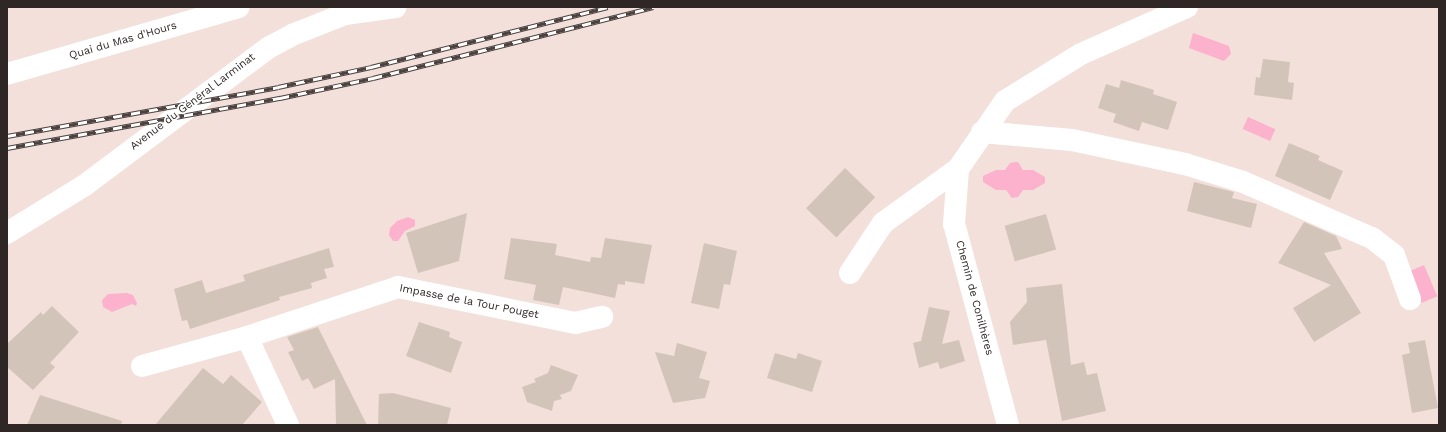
<!DOCTYPE html>
<meta charset="utf-8">
<style>
body{margin:0}
#map{position:relative;width:1446px;height:432px;overflow:hidden;background:#f3e0da;font-family:"Work Sans",sans-serif}
div>[style]{position:absolute}
[style*='--x']{left:calc(var(--x)*1px);top:calc(var(--y)*1px);width:calc(var(--w)*1px);rotate:calc(var(--a)*1deg)}
.water>*{inset:0;background:#fcb1cc;transform-origin:0 0}
.building>*{inset:0;background:#d3c4b9;transform-origin:0 0}
.minor>*{height:22px;margin:-11px;padding:0 11px;transform-origin:11px;border-radius:11px;background:#fff}
.tertiary>*{height:22px;margin:-11px;padding:0 11px;transform-origin:11px;border-radius:11px;background:#fff}
.secondary>*{height:22px;margin:-11px;padding:0 11px;transform-origin:11px;border-radius:11px;background:#fff}
.rail>*{height:4.5px;margin-top:-2.25px;transform-origin:0;background:repeating-linear-gradient(90deg,#fff 0 9px,#4b4240 0 18px);box-sizing:border-box;border-block:1px solid #4b4240}
span{translate:-50% -50%;white-space:nowrap;text-align:center;line-height:1.15;-webkit-text-stroke:3.5px #fff;paint-order:stroke}
.street-label{font-size:11px;color:#2e2725}
.frame{position:absolute;inset:0;border:8px solid #2e2725;pointer-events:none}
</style>
<div id="map">
<div class="water">
<div style="clip-path:polygon(1193px 33px,1229px 46px,1231px 54px,1224px 61px,1189px 48px)"></div>
<div style="left:1248px;top:117px;width:30px;height:13px;rotate:24deg"></div>
<div style="clip-path:polygon(1015px 162px,1018px 162px,1023px 170px,1033px 170px,1045px 177px,1045px 183px,1033px 190px,1023px 190px,1018px 197px,1012px 198px,1006px 190px,996px 190px,983px 182px,983px 176px,996px 170px,1005px 170px,1010px 163px)"></div>
<div style="clip-path:polygon(408px 217px,415px 220px,415px 226px,405px 231px,398px 241px,393px 241px,389px 235px,390px 228px,397px 221px)"></div>
<div style="left:1424px;top:265px;width:34px;height:17px;rotate:67deg"></div>
<div style="clip-path:polygon(127px 293px,133px 295px,137px 303px,136px 306px,132px 304px,112px 312px,103px 307px,102px 300px,108px 294px)"></div>
</div>
<div class="building">
<div style="clip-path:polygon(1263px 59px,1290px 62px,1288px 82px,1294px 83px,1292px 100px,1254px 95px,1256px 77px,1260px 78px)"></div>
<div style="clip-path:polygon(1121px 80px,1154px 90px,1153px 94px,1177px 102px,1168px 130px,1142px 122px,1139px 131px,1113px 122px,1116px 114px,1098px 108px,1106px 84px,1119px 88px)"></div>
<div style="clip-path:polygon(1289px 143px,1320px 156px,1318px 160px,1343px 171px,1330px 200px,1275px 176px)"></div>
<div style="left:845px;top:168px;width:42px;height:56px;rotate:44deg"></div>
<div style="clip-path:polygon(1194px 182px,1234px 192px,1232px 198px,1257px 204px,1251px 228px,1187px 211px)"></div>
<div style="clip-path:polygon(467px 213px,459px 261px,418px 273px,406px 233px)"></div>
<div style="left:1046px;top:214px;width:37px;height:43px;rotate:74deg"></div>
<div style="clip-path:polygon(1304px 222px,1336px 236px,1342px 249px,1324px 253px,1361px 313px,1314px 342px,1293px 308px,1331px 285px,1278px 263px)"></div>
<div style="clip-path:polygon(511px 238px,557px 244px,555px 255px,590px 262px,591px 257px,601px 258px,605px 238px,652px 245px,644px 284px,625px 281px,625px 285px,618px 284px,615px 298px,563px 287px,559px 305px,533px 300px,536px 285px,504px 279px)"></div>
<div style="clip-path:polygon(704px 243px,737px 251px,730px 285px,724px 284px,719px 309px,691px 303px)"></div>
<div style="clip-path:polygon(329px 248px,334px 267px,324px 269px,327px 278px,311px 283px,312px 288px,279px 297px,280px 300px,190px 329px,187px 320px,182px 321px,174px 289px,202px 280px,206px 293px,245px 281px,243px 275px)"></div>
<div style="clip-path:polygon(1062px 284px,1071px 365px,1084px 362px,1087px 375px,1097px 373px,1106px 411px,1062px 421px,1046px 340px,1013px 345px,1010px 322px,1027px 302px,1026px 288px)"></div>
<div style="clip-path:polygon(52px 306px,79px 332px,50px 363px,55px 367px,33px 390px,7px 367px,7px 344px,41px 312px,43px 315px)"></div>
<div style="clip-path:polygon(929px 307px,950px 311px,942px 344px,959px 340px,965px 361px,940px 369px,938px 362px,919px 368px,913px 343px,921px 341px)"></div>
<div style="clip-path:polygon(419px 322px,450px 332px,449px 337px,462px 342px,451px 373px,406px 356px)"></div>
<div style="clip-path:polygon(318px 327px,367px 425px,336px 425px,335px 379px,314px 389px,308px 378px,302px 381px,288px 352px,294px 350px,287px 337px)"></div>
<div style="clip-path:polygon(1425px 340px,1438px 408px,1412px 413px,1402px 355px,1410px 353px,1408px 343px)"></div>
<div style="clip-path:polygon(677px 343px,707px 352px,699px 378px,710px 381px,705px 398px,673px 403px,655px 352px,674px 356px)"></div>
<div style="clip-path:polygon(775px 353px,796px 359px,798px 353px,822px 361px,812px 392px,767px 378px)"></div>
<div style="clip-path:polygon(551px 365px,578px 375px,571px 391px,560px 395px,562px 399px,554px 401px,552px 411px,527px 402px,522px 387px,536px 382px,534px 379px,548px 373px)"></div>
<div style="clip-path:polygon(203px 368px,223px 384px,231px 375px,262px 402px,242px 425px,155px 425px)"></div>
<div style="clip-path:polygon(393px 393px,451px 408px,447px 425px,378px 425px,379px 394px)"></div>
<div style="clip-path:polygon(40px 395px,122px 421px,121px 425px,27px 425px)"></div>
</div>
<div class="minor">
<div style="--x:982;--y:132;--w:90;--a:5.1"></div>
<div style="--x:1072;--y:140;--w:116;--a:12"></div>
<div style="--x:1185;--y:164;--w:61;--a:17.2"></div>
<div style="--x:1243;--y:182;--w:141;--a:23.5"></div>
<div style="--x:1372;--y:238;--w:28;--a:38"></div>
<div style="--x:1394;--y:255;--w:47;--a:70"></div>
<div style="--x:850;--y:273;--w:60;--a:-56.6"></div>
<div style="--x:883;--y:223;--w:92;--a:-35.8"></div>
<div style="--x:247;--y:337;--w:159;--a:-18.3"></div>
<div style="--x:398;--y:287;--w:181;--a:11.5"></div>
<div style="--x:575;--y:323;--w:28;--a:-13"></div>
<div style="--x:142;--y:366;--w:109;--a:-15.4"></div>
<div style="--x:247;--y:337;--w:97;--a:65"></div>
<div style="--x:1008;--y:425;--w:208;--a:-105"></div>
<div style="--x:954;--y:224;--w:55;--a:-85.8"></div>
<div style="--x:958;--y:169;--w:83;--a:-55.3"></div>
<div style="--x:1005;--y:101;--w:89;--a:-31.7"></div>
<div style="--x:1081;--y:54;--w:116;--a:-23.9"></div>
</div>
<div class="tertiary">
<div style="--x:7;--y:74;--w:241;--a:-16.1"></div>
</div>
<div class="secondary">
<div style="--x:7;--y:233;--w:92;--a:-31.6"></div>
<div style="--x:85;--y:185;--w:229;--a:-36.8"></div>
<div style="--x:268;--y:48;--w:27;--a:-28"></div>
<div style="--x:292;--y:35;--w:57;--a:-21.6"></div>
<div style="--x:345;--y:14;--w:51;--a:-7.8"></div>
</div>
<div class="rail">
<div style="--x:7;--y:136;--w:275;--a:-10.2"></div>
<div style="--x:278;--y:87;--w:95;--a:-12.1"></div>
<div style="--x:371;--y:67;--w:244;--a:-14.2"></div>
<div style="--x:7;--y:148;--w:278;--a:-10.4"></div>
<div style="--x:280;--y:98;--w:95;--a:-12.1"></div>
<div style="--x:373;--y:78;--w:289;--a:-14.2"></div>
</div>
<div class="street-label">
<span style="left:123px;top:41px;rotate:-16deg">Quai du Mas d'Hours</span>
<span style="left:193px;top:102px;rotate:-37deg">Avenue du Général Larminat</span>
<span style="left:974px;top:298px;rotate:75deg">Chemin de Conilhères</span>
<span style="left:469px;top:302px;rotate:11deg">Impasse de la Tour Pouget</span>
</div>
<div class="frame"></div>
</div>
